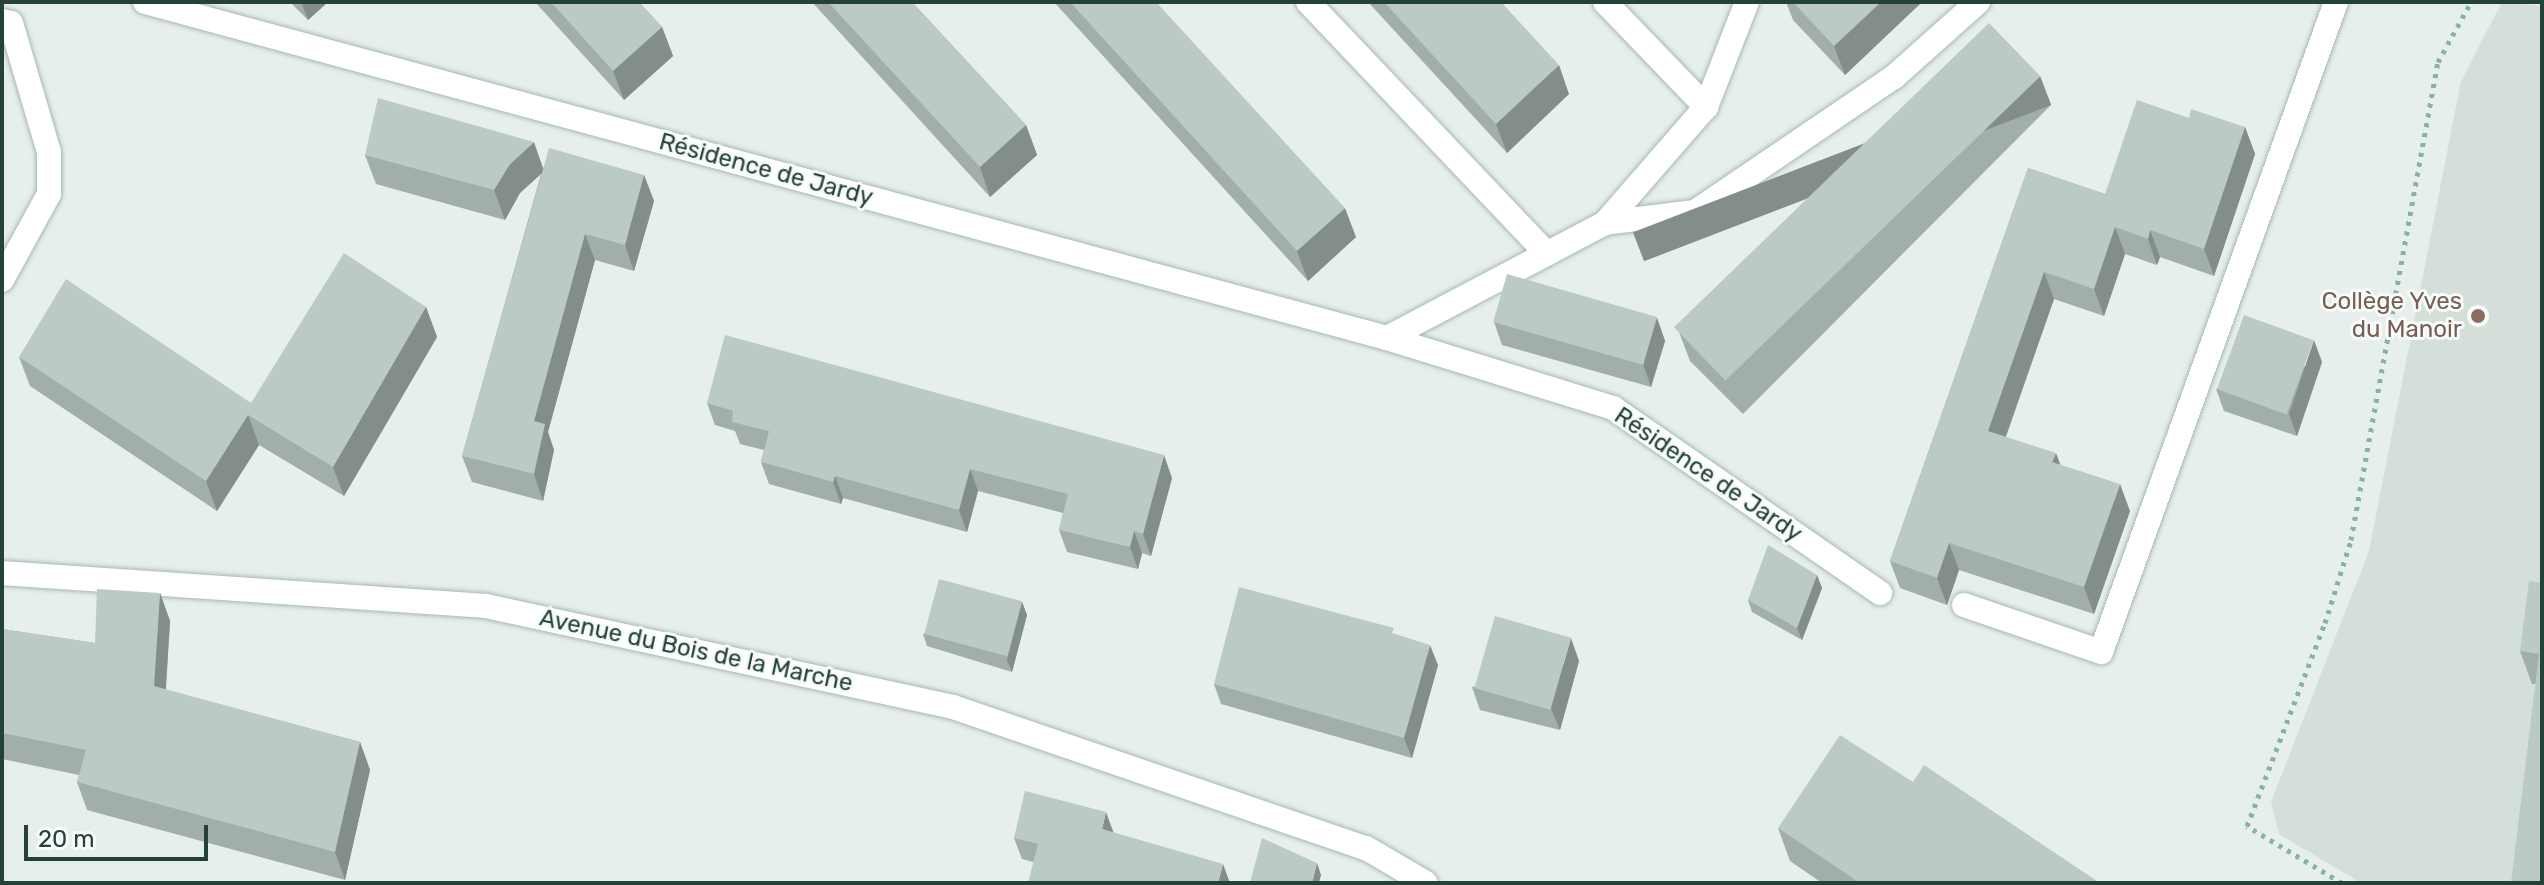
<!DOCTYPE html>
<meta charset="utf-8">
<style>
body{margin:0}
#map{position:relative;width:2544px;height:885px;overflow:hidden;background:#e6efeb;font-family:Rubik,sans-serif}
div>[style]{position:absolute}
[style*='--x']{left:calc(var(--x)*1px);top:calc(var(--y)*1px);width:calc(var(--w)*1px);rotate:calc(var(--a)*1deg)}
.built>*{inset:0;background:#d4dfda}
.path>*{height:5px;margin-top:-2.5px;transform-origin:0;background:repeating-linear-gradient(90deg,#86b3a5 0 4px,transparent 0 10px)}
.roads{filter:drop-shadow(0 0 2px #a8b8b2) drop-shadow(0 0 2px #a8b8b2)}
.lane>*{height:24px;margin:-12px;padding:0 12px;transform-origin:12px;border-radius:12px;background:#fff}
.wall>*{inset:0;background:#a1aea9}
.shaded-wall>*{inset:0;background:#838d89;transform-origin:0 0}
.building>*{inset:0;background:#bbcac4;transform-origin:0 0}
.dots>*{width:22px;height:22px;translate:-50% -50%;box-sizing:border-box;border:4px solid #f7fbf9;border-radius:50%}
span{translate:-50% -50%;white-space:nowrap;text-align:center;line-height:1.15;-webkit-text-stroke:6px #f7fbf9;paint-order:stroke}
.street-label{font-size:24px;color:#24423a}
.education-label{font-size:24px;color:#785e54}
.right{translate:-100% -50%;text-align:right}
.frame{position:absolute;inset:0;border:4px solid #24423a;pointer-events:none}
.scale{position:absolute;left:24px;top:825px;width:184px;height:36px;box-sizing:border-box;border:4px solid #24423a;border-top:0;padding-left:10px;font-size:24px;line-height:28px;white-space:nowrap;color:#24423a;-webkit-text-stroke:6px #f7fbf9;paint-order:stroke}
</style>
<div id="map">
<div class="built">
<div style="clip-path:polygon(2502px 2px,2542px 6px,2542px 883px,2361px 883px,2279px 834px,2271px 802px,2369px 551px,2461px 81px)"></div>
</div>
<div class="path">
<div style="--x:2342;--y:883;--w:111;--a:-149"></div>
<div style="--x:2247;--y:826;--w:217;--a:-69"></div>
<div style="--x:2325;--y:623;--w:87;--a:-72.6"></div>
<div style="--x:2351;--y:540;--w:486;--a:-79.7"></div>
<div style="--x:2438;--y:62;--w:68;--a:-61.2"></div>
</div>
<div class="roads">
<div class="lane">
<div style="--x:145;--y:2;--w:1287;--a:15.14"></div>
<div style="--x:1387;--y:338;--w:237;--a:17.2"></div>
<div style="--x:1613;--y:408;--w:325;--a:34.7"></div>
<div style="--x:1308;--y:2;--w:347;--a:46.5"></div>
<div style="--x:1605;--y:2;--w:146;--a:46.1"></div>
<div style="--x:2;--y:21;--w:9;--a:13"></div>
<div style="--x:11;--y:23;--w:134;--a:73.6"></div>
<div style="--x:49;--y:152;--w:42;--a:90"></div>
<div style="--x:49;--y:194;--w:98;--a:118.7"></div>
<div style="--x:1605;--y:223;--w:91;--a:-7"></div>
<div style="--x:1695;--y:212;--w:240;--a:-34.2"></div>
<div style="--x:1894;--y:77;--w:113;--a:-41.8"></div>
<div style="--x:1387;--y:338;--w:246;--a:-27.8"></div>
<div style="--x:1605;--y:223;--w:154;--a:-49"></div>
<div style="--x:1706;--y:107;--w:113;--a:-68.7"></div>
<div style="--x:2;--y:573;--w:485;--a:3.9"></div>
<div style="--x:486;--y:606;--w:478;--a:12.2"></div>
<div style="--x:953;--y:707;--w:436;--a:18.9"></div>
<div style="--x:1366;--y:848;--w:69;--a:30.3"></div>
<div style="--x:1964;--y:605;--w:145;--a:18.9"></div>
<div style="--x:2101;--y:652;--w:691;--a:-70.12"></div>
</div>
</div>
<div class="wall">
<div style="clip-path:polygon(290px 2px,328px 2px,308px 20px)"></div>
<div style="clip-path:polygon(535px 2px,639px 2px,662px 27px,673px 56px,624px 100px)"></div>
<div style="clip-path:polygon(812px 2px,912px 2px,1026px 125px,1037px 155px,990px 197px)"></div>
<div style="clip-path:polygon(1054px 2px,1156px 2px,1356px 237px,1308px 281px)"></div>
<div style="clip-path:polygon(1368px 2px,1501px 2px,1569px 94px,1507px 153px)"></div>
<div style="clip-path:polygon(1786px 2px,1922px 2px,1845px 75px,1793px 20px)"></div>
<div style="clip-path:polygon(2040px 76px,2051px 105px,1743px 414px,1690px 361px,1679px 332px)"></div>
<div style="clip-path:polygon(2189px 118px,2245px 127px,2255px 154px,2214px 276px,2160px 257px,2157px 265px,2125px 254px,2104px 316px,2054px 299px,2006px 437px,2060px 465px,2130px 511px,2094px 614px,1959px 570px,1947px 605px,1900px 588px,1890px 561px,2028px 168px,2105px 194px)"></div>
<div style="clip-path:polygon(365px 155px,644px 175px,654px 201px,634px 271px,595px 260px,548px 432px,554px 450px,543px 501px,472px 482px,462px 456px,541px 174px,520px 193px,505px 220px,376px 184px)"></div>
<div style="clip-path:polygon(426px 307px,437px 337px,344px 496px,259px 445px,217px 511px,30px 386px,19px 357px,251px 403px)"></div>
<div style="clip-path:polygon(1657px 318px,1665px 341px,1651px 387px,1502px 345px,1494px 322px)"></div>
<div style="clip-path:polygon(2322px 362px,2297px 436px,2224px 411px,2216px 389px)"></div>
<div style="clip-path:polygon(707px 403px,1172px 478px,1151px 556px,1142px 553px,1138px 569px,1067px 552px,1059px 530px,1063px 513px,978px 491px,967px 532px,843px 498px,841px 504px,769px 484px,761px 462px,764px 450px,740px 444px,735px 431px,715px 425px)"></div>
<div style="clip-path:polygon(1817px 575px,1822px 588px,1802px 640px,1752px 612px,1748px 600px)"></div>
<div style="clip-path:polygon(2542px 583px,2542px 883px,2536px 684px,2532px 684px,2520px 651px)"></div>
<div style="clip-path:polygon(160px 593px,170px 621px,166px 690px,360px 742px,370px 770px,345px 880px,87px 810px,77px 782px,79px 775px,2px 759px,2px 629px,95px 643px)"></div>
<div style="clip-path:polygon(1022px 602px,1027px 615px,1012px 672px,927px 646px,923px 634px)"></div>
<div style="clip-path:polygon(1396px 635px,1438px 665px,1412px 758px,1221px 704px,1214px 684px)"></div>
<div style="clip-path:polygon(1579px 661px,1560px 730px,1480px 710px,1472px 687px)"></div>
<div style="clip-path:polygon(1913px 782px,2100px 883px,1822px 883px,1790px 861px,1778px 828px)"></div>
<div style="clip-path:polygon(1106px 812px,1033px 862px,1022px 859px,1014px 838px)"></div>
</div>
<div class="shaded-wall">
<div style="clip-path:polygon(301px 2px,328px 2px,308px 20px)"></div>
<div style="clip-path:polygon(1881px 2px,1922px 2px,1845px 75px,1834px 46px)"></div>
<div style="clip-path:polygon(662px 27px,673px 56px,624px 100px,613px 71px)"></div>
<div style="clip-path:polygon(1559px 65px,1569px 94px,1507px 153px,1496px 124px)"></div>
<div style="left:2040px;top:76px;width:31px;height:436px;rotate:69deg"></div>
<div style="clip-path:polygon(1026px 125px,1037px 155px,990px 197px,980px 167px)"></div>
<div style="clip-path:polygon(2245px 127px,2255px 154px,2214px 276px,2204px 249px)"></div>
<div style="clip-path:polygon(534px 142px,544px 171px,520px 193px,505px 220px,494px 190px,510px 164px)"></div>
<div style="clip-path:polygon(644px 175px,654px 201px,634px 271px,625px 245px)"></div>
<div style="clip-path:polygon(1345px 208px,1356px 237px,1308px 281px,1297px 251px)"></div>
<div style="clip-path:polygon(2115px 227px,2125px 254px,2104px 316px,2094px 289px)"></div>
<div style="clip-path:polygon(2150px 230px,2160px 257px,2157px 265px,2148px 239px)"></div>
<div style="clip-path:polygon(585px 234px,595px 260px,548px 432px,554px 450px,543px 501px,534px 474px,534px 421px)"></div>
<div style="clip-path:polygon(2044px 272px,2054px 299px,1998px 458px,1988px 431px)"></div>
<div style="clip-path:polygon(426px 307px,437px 337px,344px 496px,333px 467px)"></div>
<div style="clip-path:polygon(1657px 318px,1665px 341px,1651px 387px,1643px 364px)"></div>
<div style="clip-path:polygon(2314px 340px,2322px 362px,2297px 436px,2289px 414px)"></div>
<div style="clip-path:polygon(248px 415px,259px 445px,217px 511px,206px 481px)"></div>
<div style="clip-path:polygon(2056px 453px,2066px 480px,2052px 462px)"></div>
<div style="clip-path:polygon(1164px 455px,1172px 478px,1151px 556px,1143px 534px)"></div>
<div style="clip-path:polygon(970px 469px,978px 491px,967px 532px,959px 510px)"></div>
<div style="clip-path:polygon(835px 476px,843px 498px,841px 504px,833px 482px)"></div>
<div style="clip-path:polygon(2120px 484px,2130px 511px,2094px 614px,2084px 587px)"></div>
<div style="clip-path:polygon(1134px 531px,1142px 553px,1138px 569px,1130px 547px)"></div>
<div style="clip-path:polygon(1949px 543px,1959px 570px,1947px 605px,1937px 578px)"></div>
<div style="clip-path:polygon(1817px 575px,1822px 588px,1802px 640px,1797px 628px)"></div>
<div style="clip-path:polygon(160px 593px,170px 621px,164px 714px,154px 686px)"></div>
<div style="clip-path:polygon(1022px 602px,1027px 615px,1012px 672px,1007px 660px)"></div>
<div style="clip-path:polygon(1571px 638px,1579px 661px,1560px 730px,1551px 708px)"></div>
<div style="clip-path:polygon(1430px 645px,1438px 665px,1412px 758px,1404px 738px)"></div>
<div style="clip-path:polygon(360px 742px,370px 770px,345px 880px,335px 852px)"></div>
<div style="clip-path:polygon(1106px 812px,1114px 834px,1102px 829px)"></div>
<div style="clip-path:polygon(1317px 863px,1321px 875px,1319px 883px,1312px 883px)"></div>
<div style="clip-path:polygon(1223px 864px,1230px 883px,1218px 883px)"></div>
</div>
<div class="building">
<div style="clip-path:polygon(551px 2px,639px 2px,662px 27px,613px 71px)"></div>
<div style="clip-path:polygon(828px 2px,912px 2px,1026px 125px,980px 167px)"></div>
<div style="clip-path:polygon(1070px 2px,1156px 2px,1345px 208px,1297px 251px)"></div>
<div style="clip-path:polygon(1384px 2px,1501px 2px,1559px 65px,1496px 124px)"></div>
<div style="clip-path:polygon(1793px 2px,1881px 2px,1834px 46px)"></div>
<div style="left:1989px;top:23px;width:74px;height:438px;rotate:46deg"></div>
<div style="clip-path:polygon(378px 98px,534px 142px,510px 164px,494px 190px,365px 155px)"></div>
<div style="clip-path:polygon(2137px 100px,2189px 118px,2191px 109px,2245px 127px,2204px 249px,2150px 230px,2148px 239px,2115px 227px,2094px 289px,2044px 272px,1988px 431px,2056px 453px,2052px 462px,2120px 484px,2084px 587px,1949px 543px,1937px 578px,1890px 561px,2028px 168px,2105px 194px)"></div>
<div style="clip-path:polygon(549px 148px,644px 175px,625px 245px,585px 234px,534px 421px,545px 424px,534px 474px,462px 456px)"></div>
<div style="clip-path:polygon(344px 253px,426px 307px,333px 467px,248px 415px,206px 481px,19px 357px,66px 279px,251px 403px)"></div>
<div style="left:1507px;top:274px;width:156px;height:50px;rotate:16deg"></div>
<div style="left:2244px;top:315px;width:74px;height:79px;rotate:20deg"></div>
<div style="clip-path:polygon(725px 335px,1164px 455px,1143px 534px,1134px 531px,1130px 547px,1059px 530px,1068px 494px,970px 469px,959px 510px,835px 476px,833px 482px,761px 462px,769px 431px,732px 422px,733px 411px,707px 403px)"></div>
<div style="clip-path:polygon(1768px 545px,1817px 575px,1797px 628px,1748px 600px)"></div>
<div style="left:939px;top:579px;width:86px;height:57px;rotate:15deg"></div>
<div style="clip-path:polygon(2529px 581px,2542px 583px,2542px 883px,2511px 883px,2539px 654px,2520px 651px)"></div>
<div style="clip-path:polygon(1239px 587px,1394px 628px,1392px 633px,1430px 645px,1404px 738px,1214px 684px)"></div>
<div style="clip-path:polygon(97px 589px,160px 593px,154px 686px,360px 742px,335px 852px,77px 782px,86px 750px,2px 733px,2px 629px,95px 643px)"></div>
<div style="left:1495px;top:616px;width:79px;height:75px;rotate:16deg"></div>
<div style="clip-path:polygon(1840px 735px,1913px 782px,1924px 765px,2100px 883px,1860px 883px,1778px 828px)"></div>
<div style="clip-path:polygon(1025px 791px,1106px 812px,1102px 829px,1223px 864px,1218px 883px,1028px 883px,1038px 844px,1014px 838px)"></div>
<div style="clip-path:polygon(1262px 838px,1317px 863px,1312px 883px,1250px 883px)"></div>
</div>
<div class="dots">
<div style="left:2478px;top:316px;background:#8d6e63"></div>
</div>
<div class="street-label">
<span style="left:766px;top:170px;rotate:15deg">Résidence de Jardy</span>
<span style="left:1708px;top:475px;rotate:34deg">Résidence de Jardy</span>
<span style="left:696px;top:651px;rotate:12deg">Avenue du Bois de la Marche</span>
</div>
<div class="education-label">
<span class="right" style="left:2462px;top:316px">Collège Yves<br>du Manoir</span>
</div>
<div class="frame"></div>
<div class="scale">20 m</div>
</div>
